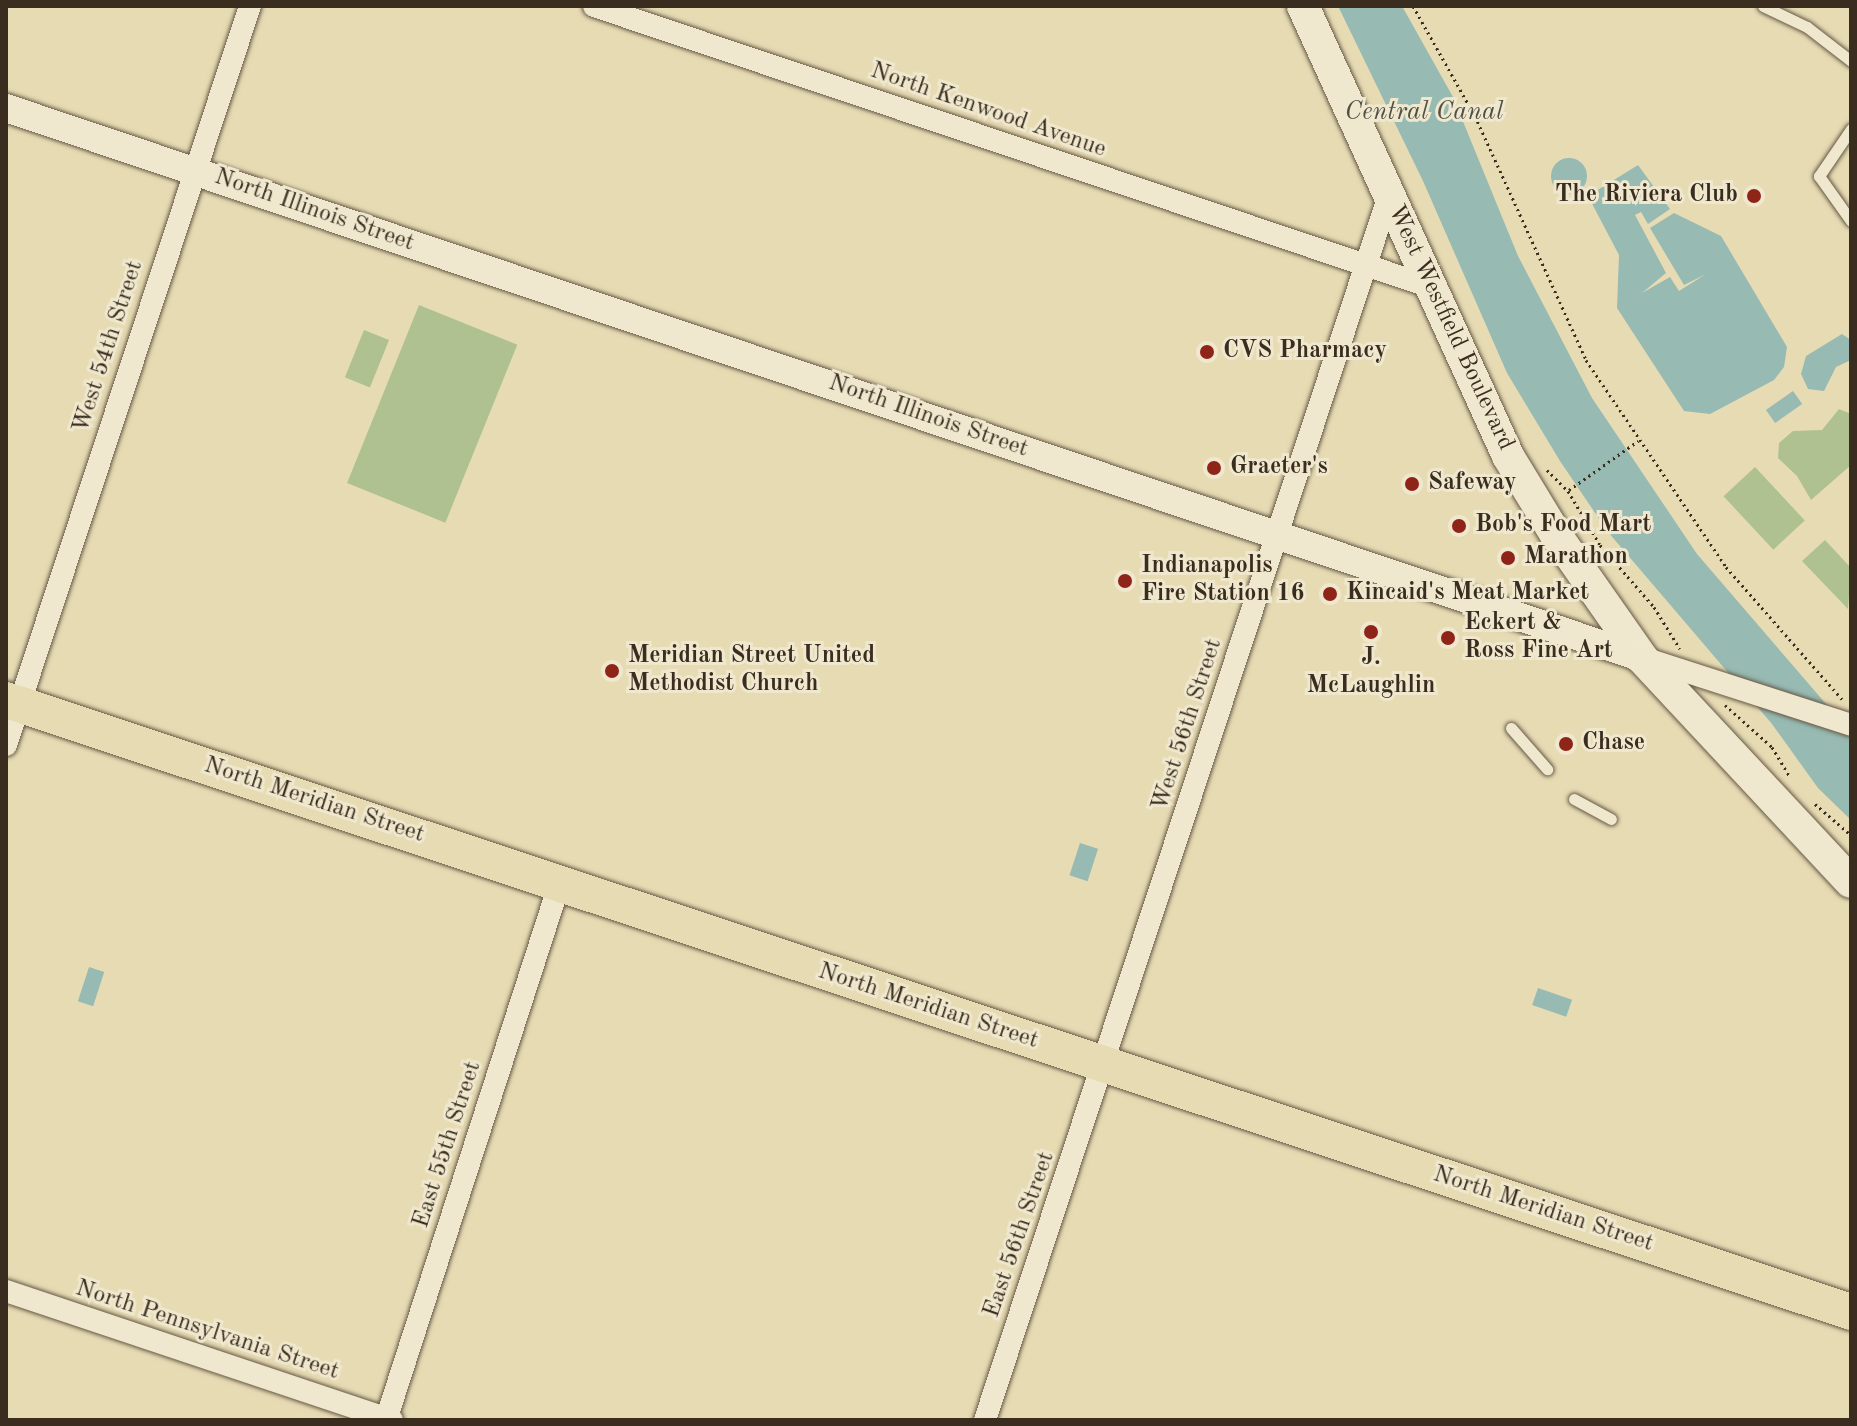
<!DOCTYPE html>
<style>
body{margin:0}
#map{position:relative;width:1857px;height:1426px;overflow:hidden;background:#e7dbb4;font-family:"Old Standard TT",serif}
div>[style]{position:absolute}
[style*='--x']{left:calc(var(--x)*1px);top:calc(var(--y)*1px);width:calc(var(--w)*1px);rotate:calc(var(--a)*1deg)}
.green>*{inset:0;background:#afc191;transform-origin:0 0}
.water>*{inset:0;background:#97bab3;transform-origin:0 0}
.round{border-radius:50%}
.path>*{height:3px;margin-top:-1.5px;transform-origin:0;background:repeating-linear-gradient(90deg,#3a2d1f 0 2px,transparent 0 6px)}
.roads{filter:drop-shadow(0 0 2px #655844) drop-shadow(0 0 2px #655844)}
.service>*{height:11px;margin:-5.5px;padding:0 5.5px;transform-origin:5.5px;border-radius:5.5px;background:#efe8ce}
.minor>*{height:22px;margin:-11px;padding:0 11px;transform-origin:11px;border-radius:11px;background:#efe8ce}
.tertiary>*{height:28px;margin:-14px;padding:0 14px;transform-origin:14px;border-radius:14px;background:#efe8ce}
.secondary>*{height:32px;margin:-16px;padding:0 16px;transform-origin:16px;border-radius:16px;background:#efe8ce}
.primary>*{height:36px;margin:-18px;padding:0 18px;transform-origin:18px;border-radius:18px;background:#e7dbb4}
.dots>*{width:22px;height:22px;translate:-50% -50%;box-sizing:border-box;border:4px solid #efe8ce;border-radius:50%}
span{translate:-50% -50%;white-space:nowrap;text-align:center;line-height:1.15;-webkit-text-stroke:6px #efe8ce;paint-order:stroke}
.street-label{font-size:24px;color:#3a2d1f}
.poi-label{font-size:24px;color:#3a2d1f;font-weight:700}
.right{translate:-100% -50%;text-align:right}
.left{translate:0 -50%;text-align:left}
.water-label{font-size:26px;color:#515044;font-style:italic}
.frame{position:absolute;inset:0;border:8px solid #3a2d1f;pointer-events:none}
</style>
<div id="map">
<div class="green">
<div style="left:419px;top:305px;width:106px;height:192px;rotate:22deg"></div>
<div style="left:364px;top:330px;width:27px;height:51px;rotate:22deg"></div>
<div style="clip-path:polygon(1839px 409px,1851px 414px,1851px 465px,1811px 500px,1797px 476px,1778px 458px,1779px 443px,1793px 431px,1822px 430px)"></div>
<div style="left:1755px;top:467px;width:73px;height:43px;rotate:47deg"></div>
<div style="clip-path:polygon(1825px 540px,1851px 568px,1848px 609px,1802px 561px)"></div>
</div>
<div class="water">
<div style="clip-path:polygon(1338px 6px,1402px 6px,1453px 97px,1518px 256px,1592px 398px,1697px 554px,1851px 733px,1851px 820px,1818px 788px,1772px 724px,1608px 532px,1560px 461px,1507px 373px,1423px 181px)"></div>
<div class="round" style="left:1551px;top:158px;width:36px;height:36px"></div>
<div style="clip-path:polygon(1638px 165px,1670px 209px,1648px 224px,1641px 212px,1635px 215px,1666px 273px,1642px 293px,1670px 277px,1679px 291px,1706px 274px,1684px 285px,1650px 228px,1674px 213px,1721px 236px,1787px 347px,1784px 367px,1774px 380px,1710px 414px,1684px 411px,1617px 308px,1619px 255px,1588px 196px)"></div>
<div style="clip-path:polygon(1842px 334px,1851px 340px,1851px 360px,1836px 367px,1824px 391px,1808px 389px,1801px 374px,1806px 356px)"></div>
<div style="left:1793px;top:391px;width:16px;height:33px;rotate:55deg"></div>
<div style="left:1080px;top:843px;width:19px;height:34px;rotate:18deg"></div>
<div style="left:89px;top:967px;width:16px;height:36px;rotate:18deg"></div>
<div style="left:1538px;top:988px;width:36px;height:18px;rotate:19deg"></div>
</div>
<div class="path">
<div style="--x:1413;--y:6;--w:126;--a:60.6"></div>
<div style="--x:1475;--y:116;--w:268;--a:65.5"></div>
<div style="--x:1586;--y:360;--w:250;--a:55.9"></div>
<div style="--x:1726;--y:567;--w:176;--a:48.7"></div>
<div style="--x:1547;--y:470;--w:30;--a:45"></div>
<div style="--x:1568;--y:491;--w:63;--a:59.3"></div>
<div style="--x:1600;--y:545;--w:82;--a:48.9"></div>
<div style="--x:1654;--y:607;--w:49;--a:58.2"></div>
<div style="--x:1569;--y:490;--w:85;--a:-35.4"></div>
<div style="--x:1725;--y:705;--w:63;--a:41.8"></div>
<div style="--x:1772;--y:747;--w:33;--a:59"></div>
<div style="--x:1815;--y:804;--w:48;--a:40.7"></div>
</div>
<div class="roads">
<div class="service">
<div style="--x:1763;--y:6;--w:49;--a:25.5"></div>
<div style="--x:1807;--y:27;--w:56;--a:37.7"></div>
<div style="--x:1851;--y:129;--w:57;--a:124.2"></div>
<div style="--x:1819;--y:176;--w:55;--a:54.6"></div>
<div style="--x:1511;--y:728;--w:55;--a:48.7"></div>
<div style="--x:1574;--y:799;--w:42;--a:28.4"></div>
</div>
<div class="minor">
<div style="--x:594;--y:6;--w:883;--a:18.56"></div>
<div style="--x:1647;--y:659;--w:214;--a:17.9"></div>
<div style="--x:6;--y:745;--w:778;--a:-71.73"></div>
<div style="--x:6;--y:1291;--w:407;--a:18.5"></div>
<div style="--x:386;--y:1420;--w:562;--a:-72.08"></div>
<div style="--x:985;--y:1420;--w:1290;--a:-71.75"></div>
</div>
<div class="tertiary">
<div style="--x:6;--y:108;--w:1726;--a:18.58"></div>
</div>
<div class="secondary">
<div style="--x:1303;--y:6;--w:494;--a:65.5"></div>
<div style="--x:1508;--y:456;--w:92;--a:58.7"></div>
<div style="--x:1556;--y:535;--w:150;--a:55"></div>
<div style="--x:1642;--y:658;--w:306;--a:47"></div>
</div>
<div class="primary">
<div style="--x:6;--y:700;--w:1944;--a:18.35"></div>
</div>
</div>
<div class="dots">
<div style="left:1754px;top:196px;background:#8f2418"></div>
<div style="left:1207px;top:352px;background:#8f2418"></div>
<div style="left:1214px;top:468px;background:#8f2418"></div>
<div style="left:1412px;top:484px;background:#8f2418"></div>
<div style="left:1459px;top:526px;background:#8f2418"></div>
<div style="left:1508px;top:558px;background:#8f2418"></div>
<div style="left:1125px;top:581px;background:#8f2418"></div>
<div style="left:1330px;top:594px;background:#8f2418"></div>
<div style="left:1371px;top:632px;background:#8f2418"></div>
<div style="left:1448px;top:638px;background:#8f2418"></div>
<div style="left:612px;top:671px;background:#8f2418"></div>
<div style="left:1566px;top:744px;background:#8f2418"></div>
</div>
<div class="street-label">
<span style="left:988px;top:111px;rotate:19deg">North Kenwood Avenue</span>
<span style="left:314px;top:211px;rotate:19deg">North Illinois Street</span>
<span style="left:1450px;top:328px;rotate:65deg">West Westfield Boulevard</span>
<span style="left:109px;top:347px;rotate:-72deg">West 54th Street</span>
<span style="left:928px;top:417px;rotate:19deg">North Illinois Street</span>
<span style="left:1188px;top:725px;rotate:-72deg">West 56th Street</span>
<span style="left:314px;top:801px;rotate:18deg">North Meridian Street</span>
<span style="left:928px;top:1007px;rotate:18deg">North Meridian Street</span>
<span style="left:448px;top:1145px;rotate:-72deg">East 55th Street</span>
<span style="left:1543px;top:1210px;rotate:18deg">North Meridian Street</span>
<span style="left:1020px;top:1235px;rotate:-71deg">East 56th Street</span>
<span style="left:207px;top:1331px;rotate:18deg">North Pennsylvania Street</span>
</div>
<div class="poi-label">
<span class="right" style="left:1738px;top:196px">The Riviera Club</span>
<span class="left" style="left:1223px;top:352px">CVS Pharmacy</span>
<span class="left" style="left:1230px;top:468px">Graeter's</span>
<span class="left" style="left:1428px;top:484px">Safeway</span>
<span class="left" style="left:1475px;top:526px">Bob's Food Mart</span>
<span class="left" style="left:1524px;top:558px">Marathon</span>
<span class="left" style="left:1141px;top:581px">Indianapolis<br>Fire Station 16</span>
<span class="left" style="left:1346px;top:594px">Kincaid's Meat Market</span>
<span class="left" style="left:1464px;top:638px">Eckert &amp;<br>Ross Fine Art</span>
<span class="left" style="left:628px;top:671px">Meridian Street United<br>Methodist Church</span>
<span style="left:1371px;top:673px">J.<br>McLaughlin</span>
<span class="left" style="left:1582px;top:744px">Chase</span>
</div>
<div class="water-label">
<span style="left:1424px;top:113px">Central Canal</span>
</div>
<div class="frame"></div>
</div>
